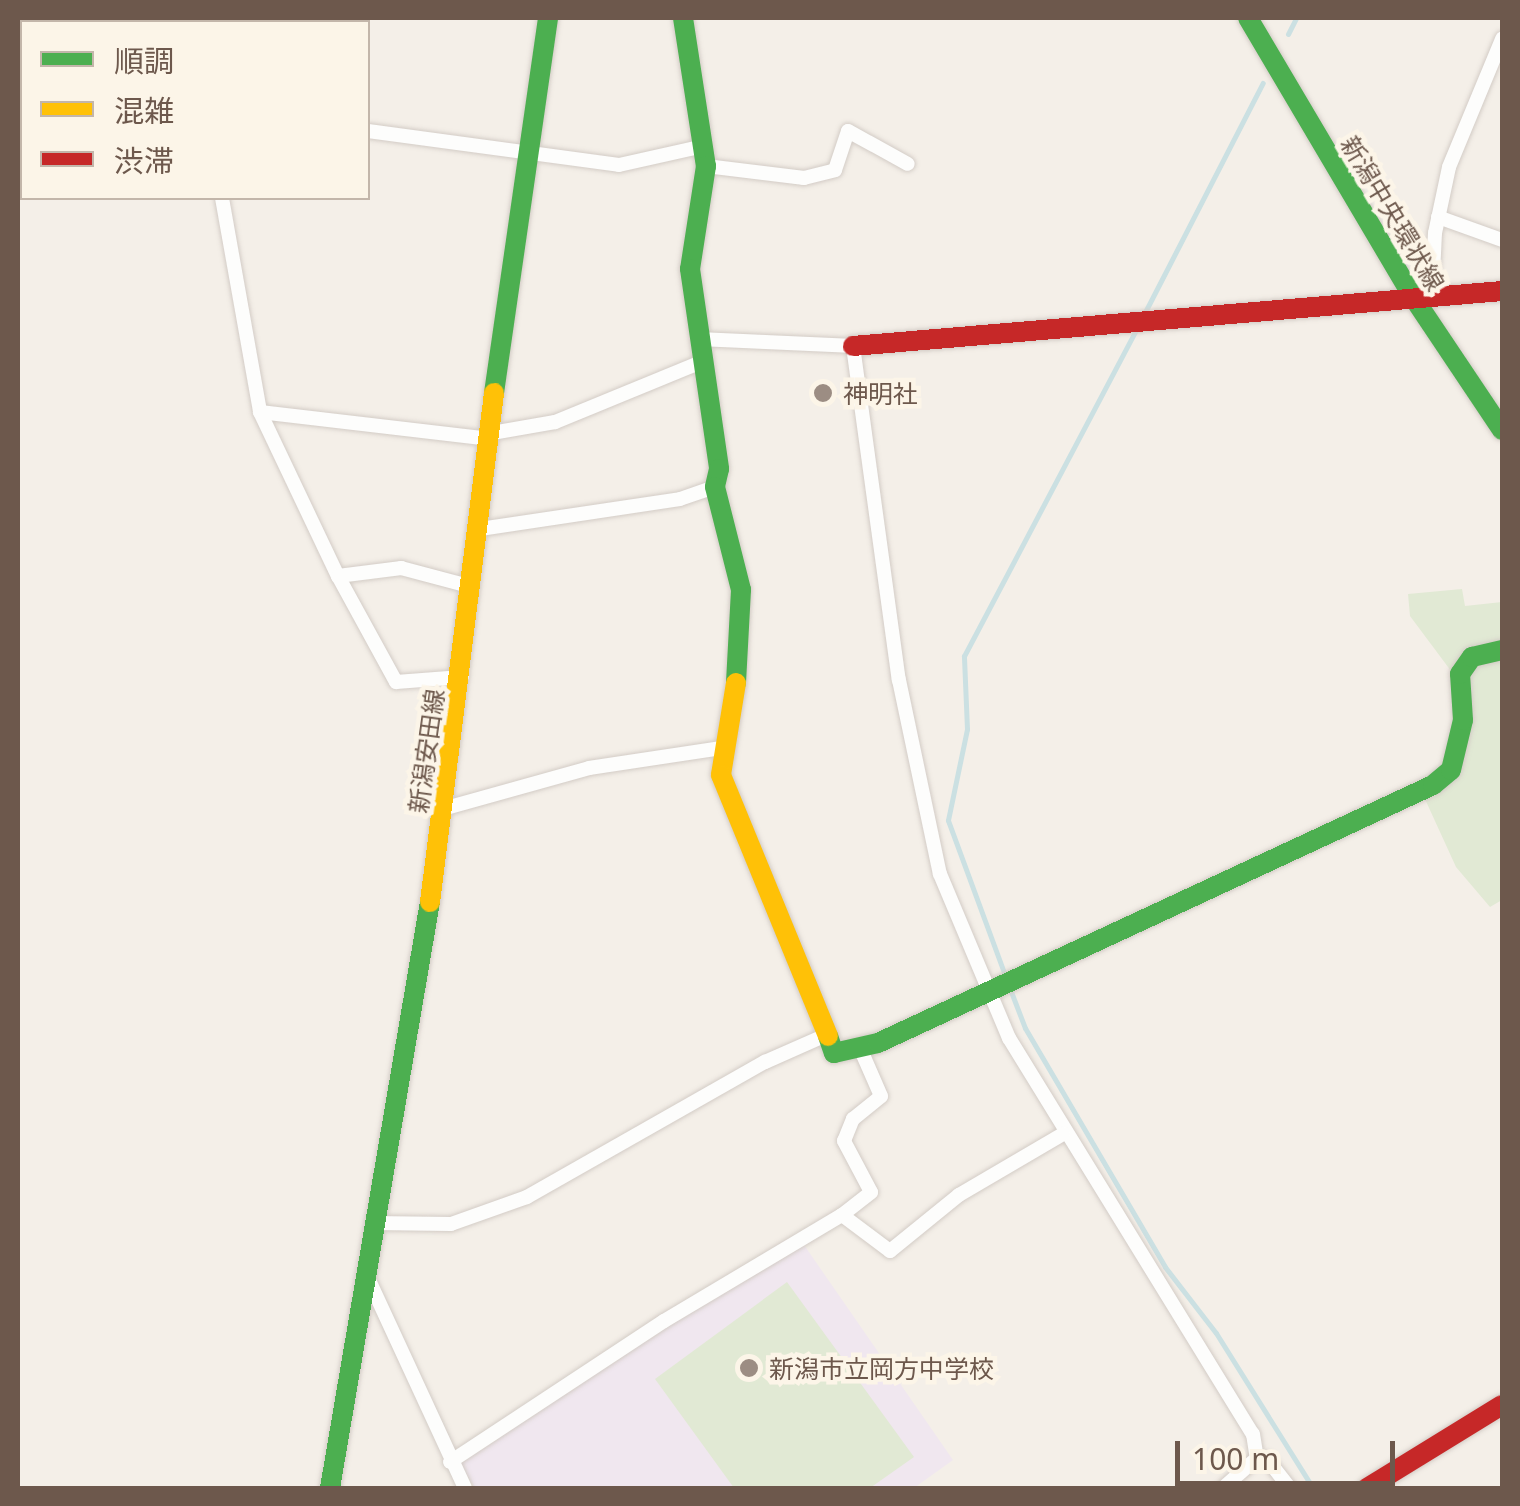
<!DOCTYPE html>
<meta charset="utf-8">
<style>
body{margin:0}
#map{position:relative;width:1520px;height:1506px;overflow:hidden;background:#f4efe8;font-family:"Noto Sans","Noto Sans JP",sans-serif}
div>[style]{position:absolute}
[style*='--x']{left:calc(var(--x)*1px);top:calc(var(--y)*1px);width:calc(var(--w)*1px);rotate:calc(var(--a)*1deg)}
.education>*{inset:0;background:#f0e7ef}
.green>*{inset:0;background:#e1e9d4}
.stream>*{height:5px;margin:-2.5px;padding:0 2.5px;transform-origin:2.5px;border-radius:2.5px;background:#cbe0e2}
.roads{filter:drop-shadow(0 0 2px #d3ccc6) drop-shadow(0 0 2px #d3ccc6)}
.street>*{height:14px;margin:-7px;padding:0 7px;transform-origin:7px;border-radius:7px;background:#fdfdfc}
.fast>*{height:20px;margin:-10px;padding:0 10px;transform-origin:10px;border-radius:10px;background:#4caf50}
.slow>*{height:20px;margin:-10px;padding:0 10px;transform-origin:10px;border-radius:10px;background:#ffc107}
.jam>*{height:20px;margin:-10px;padding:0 10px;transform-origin:10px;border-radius:10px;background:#c62828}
.dots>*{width:28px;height:28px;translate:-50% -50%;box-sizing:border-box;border:5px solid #fcf5e8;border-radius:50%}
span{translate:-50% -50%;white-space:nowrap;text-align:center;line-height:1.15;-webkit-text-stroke:9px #fcf5e8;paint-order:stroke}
.street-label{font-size:25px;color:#6d584c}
.poi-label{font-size:25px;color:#6d584c}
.left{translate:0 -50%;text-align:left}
.frame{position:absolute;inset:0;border:20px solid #6d584c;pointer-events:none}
.legend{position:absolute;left:20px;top:20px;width:350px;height:180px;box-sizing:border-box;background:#fcf5e8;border:2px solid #c3b6aa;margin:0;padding:12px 18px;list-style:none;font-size:30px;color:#6d584c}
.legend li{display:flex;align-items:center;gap:20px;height:50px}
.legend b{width:50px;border:2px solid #c3b6aa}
.scale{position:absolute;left:1175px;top:1441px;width:220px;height:45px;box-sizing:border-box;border:5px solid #6d584c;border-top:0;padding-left:12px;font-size:30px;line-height:35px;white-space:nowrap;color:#6d584c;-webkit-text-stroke:8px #fcf5e8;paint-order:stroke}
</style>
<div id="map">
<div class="education">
<div style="clip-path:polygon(802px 1242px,953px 1460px,914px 1488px,475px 1488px,460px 1464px,723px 1285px)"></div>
</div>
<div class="green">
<div style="clip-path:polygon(1462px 589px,1465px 606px,1502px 602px,1502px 900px,1490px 907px,1456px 867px,1419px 786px,1458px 750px,1451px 671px,1410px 616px,1408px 594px)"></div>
<div style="clip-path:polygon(787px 1282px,914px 1457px,870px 1488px,734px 1488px,655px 1379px)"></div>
</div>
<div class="stream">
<div style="--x:1288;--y:34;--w:18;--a:-63"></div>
<div style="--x:1143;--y:316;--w:262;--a:-62.8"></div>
<div style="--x:1006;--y:978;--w:168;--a:-110.2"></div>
<div style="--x:948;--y:820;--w:93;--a:-78.2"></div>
<div style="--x:967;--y:729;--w:73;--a:-92.4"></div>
<div style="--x:964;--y:656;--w:369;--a:-62.2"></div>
<div style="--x:1010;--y:989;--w:42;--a:69"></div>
<div style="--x:1025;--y:1028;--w:277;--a:59.6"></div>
<div style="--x:1165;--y:1267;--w:83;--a:52.3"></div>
<div style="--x:1216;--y:1333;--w:183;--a:58"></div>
</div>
<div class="roads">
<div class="street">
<div style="--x:316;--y:22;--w:11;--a:-22"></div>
<div style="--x:368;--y:131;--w:253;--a:7.7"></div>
<div style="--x:619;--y:165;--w:87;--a:-12.6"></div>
<div style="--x:706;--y:166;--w:99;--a:7"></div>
<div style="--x:804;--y:178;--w:32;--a:-14"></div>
<div style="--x:835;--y:170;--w:41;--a:-71.6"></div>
<div style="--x:848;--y:131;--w:68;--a:28.8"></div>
<div style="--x:222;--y:198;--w:217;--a:79.9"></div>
<div style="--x:260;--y:412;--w:182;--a:64.6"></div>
<div style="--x:338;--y:576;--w:121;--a:61.3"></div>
<div style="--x:396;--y:682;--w:66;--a:-4.3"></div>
<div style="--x:1438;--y:217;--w:68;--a:19.8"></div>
<div style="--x:1432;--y:294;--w:61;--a:-87.2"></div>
<div style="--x:1435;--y:233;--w:67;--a:-78"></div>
<div style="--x:1449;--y:167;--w:139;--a:-67.5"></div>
<div style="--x:700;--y:339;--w:153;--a:2.6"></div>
<div style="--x:853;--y:346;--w:337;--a:82.2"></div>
<div style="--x:899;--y:680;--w:198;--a:78.1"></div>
<div style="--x:940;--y:874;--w:178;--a:67.2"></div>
<div style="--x:1009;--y:1038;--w:465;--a:58.4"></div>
<div style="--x:1253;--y:1434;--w:24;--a:81"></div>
<div style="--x:260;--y:412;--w:232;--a:6.7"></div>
<div style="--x:492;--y:433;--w:64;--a:-9.9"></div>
<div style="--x:555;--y:422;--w:161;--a:-22.3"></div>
<div style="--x:480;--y:529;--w:202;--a:-8.5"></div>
<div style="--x:680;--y:499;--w:37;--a:-19"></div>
<div style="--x:338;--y:576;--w:64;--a:-7.2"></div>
<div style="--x:401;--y:568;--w:74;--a:14.8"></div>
<div style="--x:446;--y:808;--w:148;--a:-15.6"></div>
<div style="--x:589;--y:768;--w:134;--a:-8.6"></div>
<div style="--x:842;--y:1215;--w:37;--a:-38"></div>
<div style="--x:871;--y:1192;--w:58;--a:-117.9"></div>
<div style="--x:844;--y:1141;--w:24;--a:-68"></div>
<div style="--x:853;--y:1119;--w:36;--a:-39"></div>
<div style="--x:881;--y:1096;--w:52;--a:-113.6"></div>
<div style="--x:372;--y:1223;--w:79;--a:0.7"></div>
<div style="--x:451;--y:1224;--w:81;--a:-19.6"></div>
<div style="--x:527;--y:1197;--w:274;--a:-29.6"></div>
<div style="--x:765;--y:1062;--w:64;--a:-23.8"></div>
<div style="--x:368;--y:1278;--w:231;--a:65.2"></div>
<div style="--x:1257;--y:1458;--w:10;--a:6"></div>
<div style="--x:1267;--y:1459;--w:37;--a:52"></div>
<div style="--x:450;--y:1462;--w:256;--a:-33.4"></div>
<div style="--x:664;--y:1321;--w:207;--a:-30.8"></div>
<div style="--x:842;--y:1215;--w:60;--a:36.9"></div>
<div style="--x:890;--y:1251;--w:89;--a:-39.1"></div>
<div style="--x:959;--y:1195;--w:121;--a:-30.4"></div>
<div style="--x:1223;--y:1488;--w:45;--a:-41.4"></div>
</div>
<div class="fast">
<div style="--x:683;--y:18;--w:150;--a:81.2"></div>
<div style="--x:706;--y:166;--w:104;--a:98.8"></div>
<div style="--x:690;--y:269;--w:202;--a:81.7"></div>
<div style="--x:719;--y:469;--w:18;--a:103"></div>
<div style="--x:715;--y:487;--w:106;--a:75.8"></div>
<div style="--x:741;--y:590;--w:93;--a:93.1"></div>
<div style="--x:1248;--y:18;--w:324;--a:59.4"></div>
<div style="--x:1413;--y:297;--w:160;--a:56.2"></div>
<div style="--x:494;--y:393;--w:379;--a:-81.8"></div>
<div style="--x:828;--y:1036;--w:18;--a:71"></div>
<div style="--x:834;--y:1053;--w:45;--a:-12.8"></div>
<div style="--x:878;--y:1043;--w:612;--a:-24.93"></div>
<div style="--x:1433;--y:785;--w:23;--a:-40"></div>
<div style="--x:1451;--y:770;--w:51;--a:-76.5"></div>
<div style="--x:1463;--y:720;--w:46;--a:-93.7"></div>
<div style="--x:1460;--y:674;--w:21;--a:-55"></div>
<div style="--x:1472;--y:657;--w:31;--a:-13"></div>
<div style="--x:330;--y:1488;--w:594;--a:-80.32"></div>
</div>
<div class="slow">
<div style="--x:736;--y:683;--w:93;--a:99.3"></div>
<div style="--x:721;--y:775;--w:282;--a:67.7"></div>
<div style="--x:430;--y:902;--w:513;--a:-82.83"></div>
</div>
<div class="jam">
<div style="--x:853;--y:346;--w:651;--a:-4.84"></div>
<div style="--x:1367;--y:1488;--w:158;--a:-31.6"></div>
</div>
</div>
<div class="dots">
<div style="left:823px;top:393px;background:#9c8d83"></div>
<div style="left:749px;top:1368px;background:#9c8d83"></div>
</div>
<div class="street-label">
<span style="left:1393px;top:213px;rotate:59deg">新潟中央環状線</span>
<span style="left:426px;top:751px;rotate:-82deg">新潟安田線</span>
</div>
<div class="poi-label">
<span class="left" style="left:843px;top:393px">神明社</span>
<span class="left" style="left:769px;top:1368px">新潟市立岡方中学校</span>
</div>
<div class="frame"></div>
<ul class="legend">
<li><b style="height:12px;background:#4caf50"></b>順調</li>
<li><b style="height:12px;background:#ffc107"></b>混雑</li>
<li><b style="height:12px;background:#c62828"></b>渋滞</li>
</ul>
<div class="scale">100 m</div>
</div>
